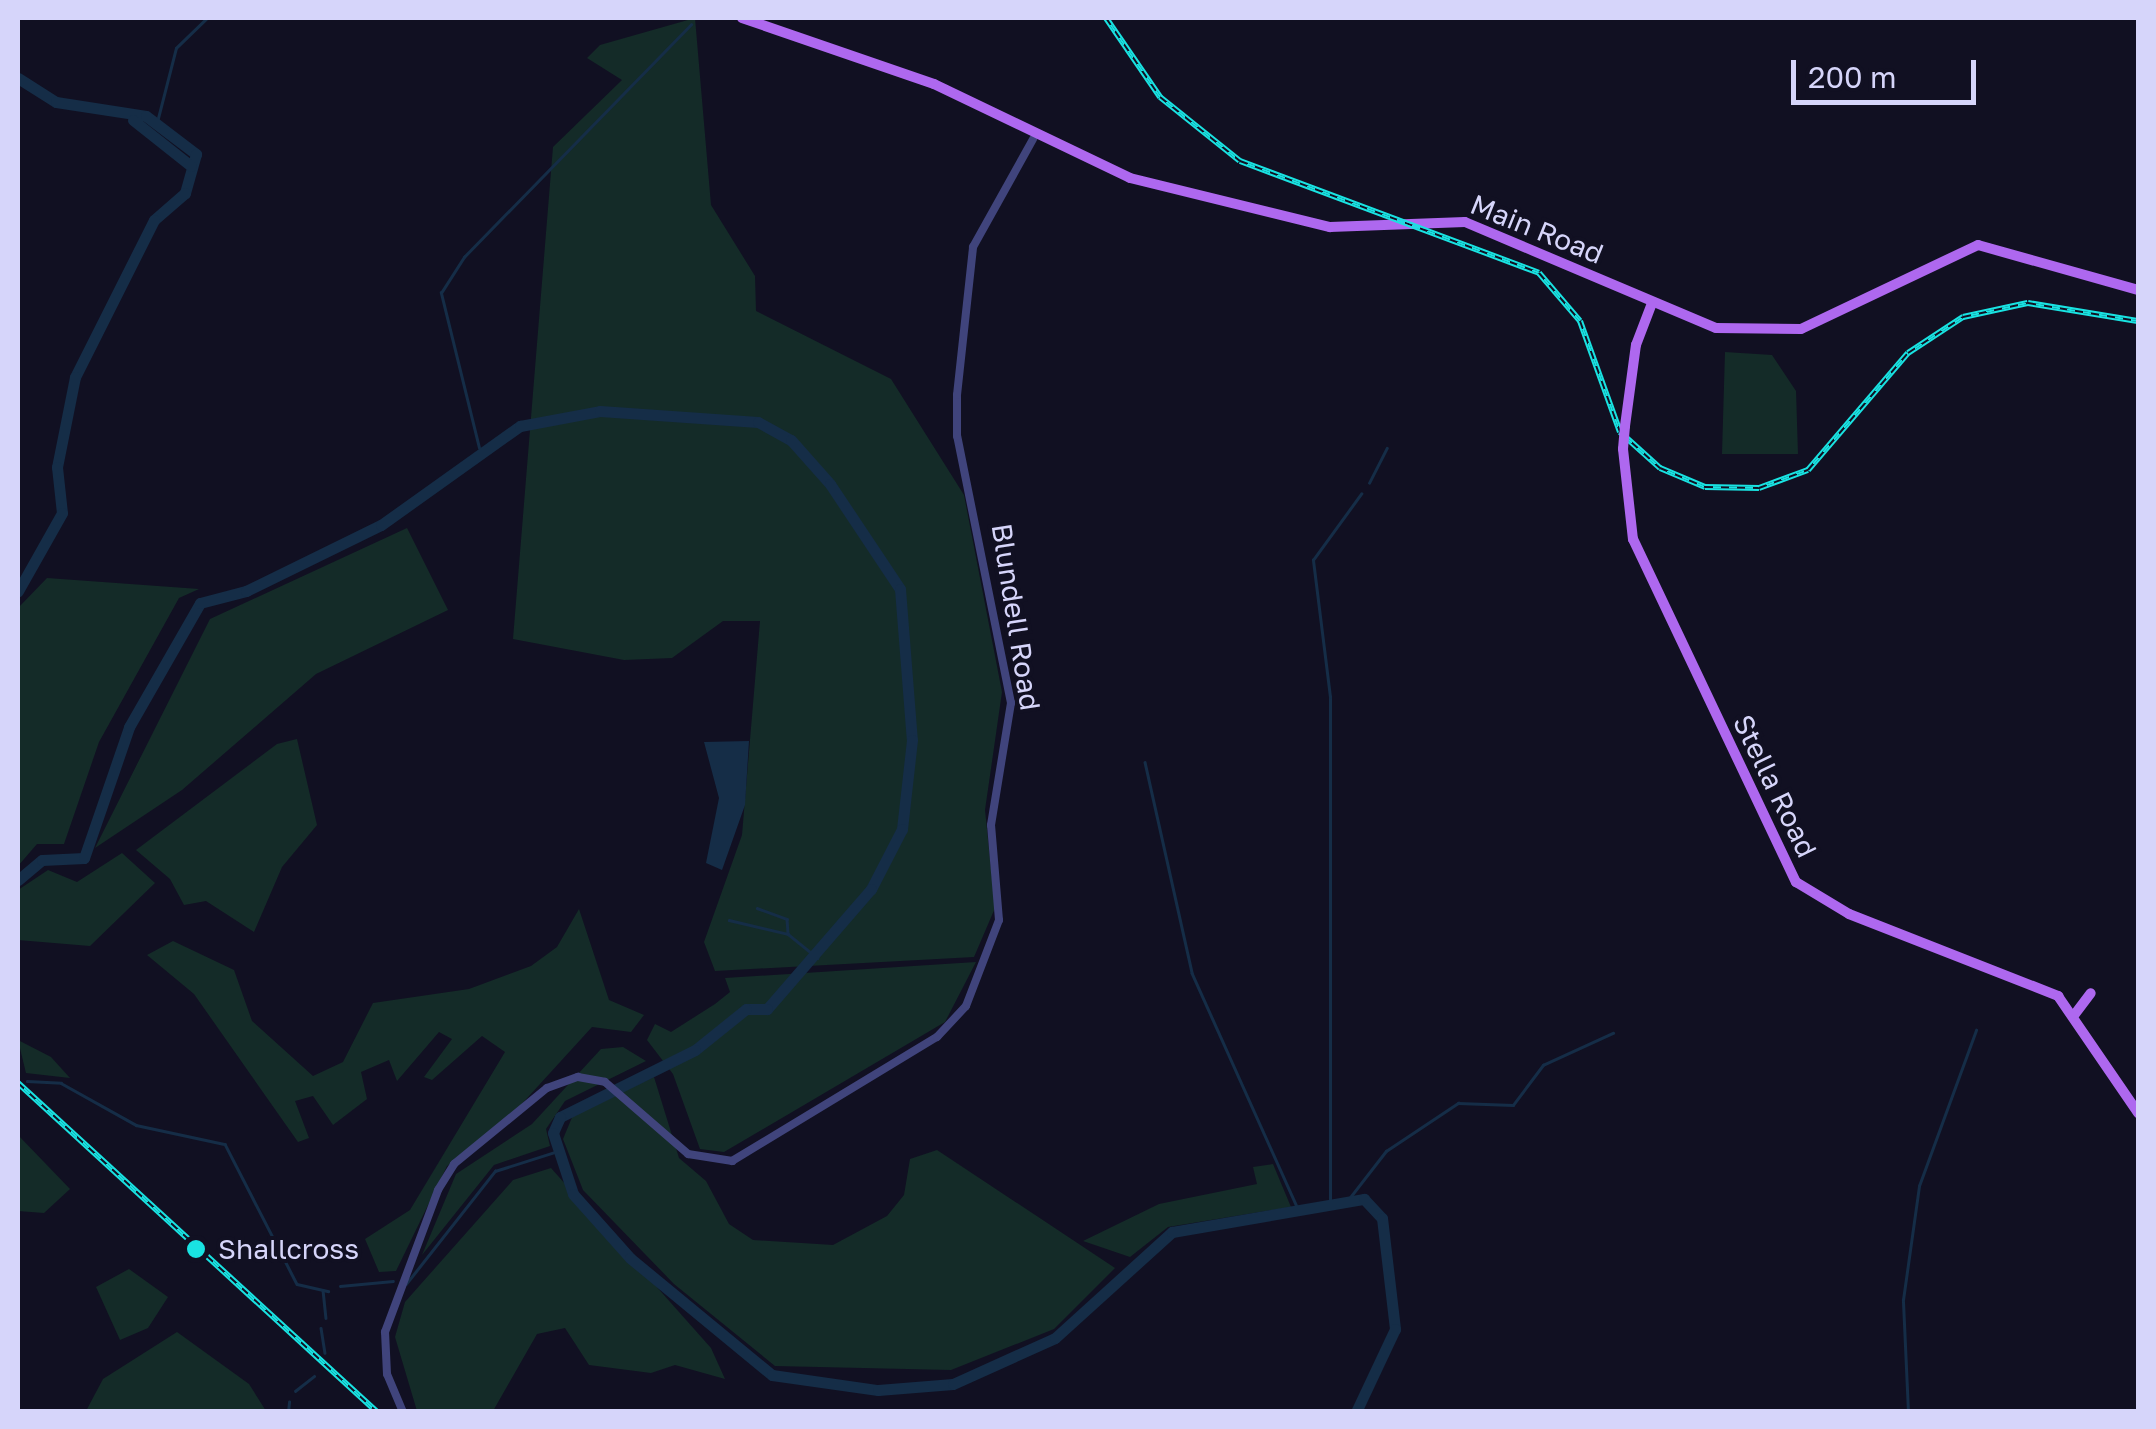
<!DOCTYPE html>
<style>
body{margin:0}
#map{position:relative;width:2156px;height:1429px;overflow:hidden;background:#111022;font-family:"Golos Text",sans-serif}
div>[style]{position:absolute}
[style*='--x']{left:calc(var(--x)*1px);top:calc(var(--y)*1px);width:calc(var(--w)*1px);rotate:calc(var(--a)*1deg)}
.green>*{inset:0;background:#142b28}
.water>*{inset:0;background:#152d47}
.stream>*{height:2.5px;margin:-1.25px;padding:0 1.25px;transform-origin:1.25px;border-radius:1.25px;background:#152d47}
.river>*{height:11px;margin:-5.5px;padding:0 5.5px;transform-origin:5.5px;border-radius:5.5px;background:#152d47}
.minor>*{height:8px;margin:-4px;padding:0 4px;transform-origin:4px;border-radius:4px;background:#40447c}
.major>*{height:10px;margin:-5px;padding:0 5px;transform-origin:5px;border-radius:5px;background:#ae68ef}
.rail>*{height:6px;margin-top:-3px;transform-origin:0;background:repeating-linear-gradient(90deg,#111022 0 8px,#19e3e2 0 16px);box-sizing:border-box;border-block:2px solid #19e3e2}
.major-bridge>*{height:10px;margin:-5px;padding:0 5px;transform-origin:5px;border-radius:5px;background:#ae68ef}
.dots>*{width:28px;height:28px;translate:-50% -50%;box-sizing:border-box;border:5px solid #111022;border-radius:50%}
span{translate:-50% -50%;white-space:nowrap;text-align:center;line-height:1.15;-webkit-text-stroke:8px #111022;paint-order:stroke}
.street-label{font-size:28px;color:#d6d5fa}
.poi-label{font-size:28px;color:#d6d5fa}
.left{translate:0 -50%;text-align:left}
.frame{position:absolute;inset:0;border:20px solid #d6d5fa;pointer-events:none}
.scale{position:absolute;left:1791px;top:60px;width:185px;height:45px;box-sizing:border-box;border:5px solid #d6d5fa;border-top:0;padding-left:12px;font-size:30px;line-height:35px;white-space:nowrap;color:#d6d5fa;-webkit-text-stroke:8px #111022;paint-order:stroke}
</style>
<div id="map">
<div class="green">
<div style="clip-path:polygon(695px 18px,711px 205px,755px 276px,756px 311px,891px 379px,964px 495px,1002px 692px,985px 810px,995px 908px,974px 957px,715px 971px,704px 942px,742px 835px,760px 621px,723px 621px,672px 658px,624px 660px,513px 639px,553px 147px,622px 80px,587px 58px,600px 45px)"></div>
<div style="clip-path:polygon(1725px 352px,1772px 355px,1796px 391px,1798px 454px,1722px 454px)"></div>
<div style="clip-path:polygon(407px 528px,448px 610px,316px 674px,182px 790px,95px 848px,210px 619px)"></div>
<div style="clip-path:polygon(47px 578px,199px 589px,179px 598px,99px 742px,64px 844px,37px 844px,18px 866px,18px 608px)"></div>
<div style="clip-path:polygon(297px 739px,317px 825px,282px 867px,254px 932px,206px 901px,184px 905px,170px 879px,136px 850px,277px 744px)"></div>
<div style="clip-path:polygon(122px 853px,155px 883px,90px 946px,18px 940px,18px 890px,48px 870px,77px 882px)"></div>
<div style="clip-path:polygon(579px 909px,609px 1000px,644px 1015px,631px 1032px,592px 1027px,496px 1132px,447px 1166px,396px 1271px,379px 1272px,365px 1239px,410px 1210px,505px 1052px,482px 1036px,432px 1080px,424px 1077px,452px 1039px,439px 1032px,397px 1081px,389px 1060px,361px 1072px,367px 1099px,333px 1125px,313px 1096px,295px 1101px,309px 1138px,298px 1142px,194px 994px,147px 955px,173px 941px,234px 970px,252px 1021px,313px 1076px,343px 1062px,373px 1003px,469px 989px,531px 966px,557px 947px)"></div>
<div style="clip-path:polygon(976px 962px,945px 1022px,724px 1152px,700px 1149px,673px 1074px,647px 1040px,655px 1024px,671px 1032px,715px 1004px,730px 992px,725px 978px)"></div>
<div style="clip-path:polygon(18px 1040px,51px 1057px,70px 1078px,26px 1073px)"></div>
<div style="clip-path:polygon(623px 1047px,646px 1061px,565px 1101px,546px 1129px,550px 1146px,494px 1165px,422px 1255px,456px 1174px,532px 1124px,601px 1049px)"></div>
<div style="clip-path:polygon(654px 1077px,679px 1158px,706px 1181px,729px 1224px,753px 1240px,833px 1245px,887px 1216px,904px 1195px,910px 1159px,937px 1150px,1115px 1268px,1054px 1329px,951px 1370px,775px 1366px,674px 1284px,583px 1190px,563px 1139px,573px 1115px)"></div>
<div style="clip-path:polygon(18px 1135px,70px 1189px,44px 1213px,18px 1211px)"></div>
<div style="clip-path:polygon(1273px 1164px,1291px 1207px,1168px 1227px,1130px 1257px,1083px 1241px,1159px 1204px,1257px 1184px,1253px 1167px)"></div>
<div style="clip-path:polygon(551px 1168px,711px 1348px,725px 1379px,675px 1365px,651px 1373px,589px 1365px,565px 1328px,537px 1334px,493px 1411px,417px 1411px,395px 1337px,405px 1302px,513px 1180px)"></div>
<div style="clip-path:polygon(129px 1269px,168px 1297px,148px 1328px,120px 1340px,96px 1287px)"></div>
<div style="clip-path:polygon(177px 1332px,249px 1384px,266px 1411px,86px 1411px,103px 1379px)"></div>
</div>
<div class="water">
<div style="clip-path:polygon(749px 741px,745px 805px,722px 870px,706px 863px,719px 798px,704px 742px)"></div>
</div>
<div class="stream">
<div style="--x:157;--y:122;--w:76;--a:-75.6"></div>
<div style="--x:176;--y:48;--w:43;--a:-44.1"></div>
<div style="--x:479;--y:448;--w:160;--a:-103.8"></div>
<div style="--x:441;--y:293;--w:43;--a:-57.4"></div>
<div style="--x:464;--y:257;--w:325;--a:-45.7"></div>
<div style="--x:1369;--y:483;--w:39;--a:-63"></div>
<div style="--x:1145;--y:762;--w:216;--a:77.4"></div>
<div style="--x:1192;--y:973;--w:261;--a:65.8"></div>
<div style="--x:757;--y:908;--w:32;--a:20"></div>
<div style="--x:787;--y:919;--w:15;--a:86"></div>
<div style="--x:788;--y:934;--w:38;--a:39"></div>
<div style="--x:729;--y:920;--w:61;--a:13.3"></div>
<div style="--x:27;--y:1081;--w:34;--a:3"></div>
<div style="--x:61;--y:1083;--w:86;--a:29.2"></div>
<div style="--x:136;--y:1125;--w:91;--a:12.1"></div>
<div style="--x:225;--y:1144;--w:157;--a:62.8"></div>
<div style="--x:297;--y:1284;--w:32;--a:13"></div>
<div style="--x:1348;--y:1200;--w:62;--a:-52.2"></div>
<div style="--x:1386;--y:1151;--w:87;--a:-33.7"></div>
<div style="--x:1458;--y:1103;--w:55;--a:2.1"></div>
<div style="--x:1513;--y:1105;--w:50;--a:-53.1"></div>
<div style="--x:1543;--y:1065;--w:77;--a:-24.6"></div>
<div style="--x:1330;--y:1202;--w:505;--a:-90"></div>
<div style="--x:1330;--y:697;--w:138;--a:-97.1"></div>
<div style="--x:1313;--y:560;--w:82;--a:-54"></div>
<div style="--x:406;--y:1284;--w:144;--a:-51.8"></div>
<div style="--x:495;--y:1171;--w:66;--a:-17.6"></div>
<div style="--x:340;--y:1286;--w:53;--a:-5.4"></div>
<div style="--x:323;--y:1290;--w:28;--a:84"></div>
<div style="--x:321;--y:1328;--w:25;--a:81"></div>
<div style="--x:295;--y:1391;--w:24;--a:-38"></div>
<div style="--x:288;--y:1412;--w:10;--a:-84"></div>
<div style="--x:1908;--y:1412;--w:112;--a:-92.6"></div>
<div style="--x:1903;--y:1300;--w:115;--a:-82"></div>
<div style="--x:1919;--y:1186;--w:166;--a:-69.9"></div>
</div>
<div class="river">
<div style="--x:18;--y:78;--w:45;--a:32.3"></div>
<div style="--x:56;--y:102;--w:91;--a:8.8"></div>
<div style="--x:146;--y:116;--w:63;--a:37.2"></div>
<div style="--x:196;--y:154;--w:41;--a:105.8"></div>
<div style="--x:185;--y:193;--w:41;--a:138.9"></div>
<div style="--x:154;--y:220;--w:176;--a:116.7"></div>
<div style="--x:75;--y:377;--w:92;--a:101.3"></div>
<div style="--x:57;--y:467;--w:46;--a:83.8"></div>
<div style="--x:62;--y:513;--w:90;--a:119.4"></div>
<div style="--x:133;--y:120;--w:74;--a:38.4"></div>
<div style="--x:18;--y:880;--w:31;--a:-40"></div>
<div style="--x:42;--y:860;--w:42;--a:-2.7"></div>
<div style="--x:84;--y:858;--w:139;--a:-71"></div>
<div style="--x:129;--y:727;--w:143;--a:-60.2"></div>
<div style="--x:200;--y:603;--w:48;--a:-14.6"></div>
<div style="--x:246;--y:591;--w:150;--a:-26.1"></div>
<div style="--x:381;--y:525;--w:171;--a:-35.5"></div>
<div style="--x:520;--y:426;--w:81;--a:-10.6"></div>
<div style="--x:600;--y:411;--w:158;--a:4"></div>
<div style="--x:758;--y:422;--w:38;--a:29"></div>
<div style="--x:791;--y:440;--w:59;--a:48.4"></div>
<div style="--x:830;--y:484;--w:126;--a:56.3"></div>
<div style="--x:900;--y:589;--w:151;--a:85.5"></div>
<div style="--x:912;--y:740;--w:90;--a:96.4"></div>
<div style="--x:902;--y:829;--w:68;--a:117.3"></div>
<div style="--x:871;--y:889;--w:159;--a:130.9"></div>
<div style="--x:767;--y:1009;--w:21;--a:180"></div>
<div style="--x:746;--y:1009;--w:65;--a:141.2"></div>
<div style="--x:695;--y:1050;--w:151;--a:153.6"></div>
<div style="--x:560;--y:1117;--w:17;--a:114"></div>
<div style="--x:553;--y:1133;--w:64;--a:71.8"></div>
<div style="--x:573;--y:1194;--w:86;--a:48.3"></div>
<div style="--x:630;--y:1258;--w:184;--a:39.5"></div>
<div style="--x:772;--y:1375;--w:107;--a:8.1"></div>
<div style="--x:878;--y:1390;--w:75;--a:-4.6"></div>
<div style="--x:953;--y:1384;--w:112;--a:-24.3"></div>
<div style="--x:1055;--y:1338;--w:158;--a:-42.2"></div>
<div style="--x:1172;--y:1232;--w:195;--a:-9.8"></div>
<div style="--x:1364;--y:1199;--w:26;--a:47"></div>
<div style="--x:1382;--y:1218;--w:112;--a:83.3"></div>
<div style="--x:1395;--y:1329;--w:92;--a:115.2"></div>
</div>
<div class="minor">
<div style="--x:403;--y:1412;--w:41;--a:-112.8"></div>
<div style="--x:387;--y:1374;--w:42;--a:-92.7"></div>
<div style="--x:385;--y:1332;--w:152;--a:-69.5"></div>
<div style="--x:438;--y:1190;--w:31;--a:-58"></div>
<div style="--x:454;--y:1164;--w:120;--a:-39.3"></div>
<div style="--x:547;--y:1088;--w:33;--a:-20"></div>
<div style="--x:578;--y:1077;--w:27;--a:10"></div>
<div style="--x:605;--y:1082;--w:110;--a:40.9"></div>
<div style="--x:688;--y:1154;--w:45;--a:9"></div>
<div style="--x:732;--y:1161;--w:240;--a:-31.2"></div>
<div style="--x:937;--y:1037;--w:42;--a:-46.9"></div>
<div style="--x:966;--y:1006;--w:92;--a:-69"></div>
<div style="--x:999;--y:920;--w:95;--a:-94.8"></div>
<div style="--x:991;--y:825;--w:124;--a:-80.7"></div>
<div style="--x:1011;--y:703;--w:272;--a:-101.4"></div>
<div style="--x:957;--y:436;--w:41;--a:-90"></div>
<div style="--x:957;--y:395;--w:149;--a:-83.8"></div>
<div style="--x:973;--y:247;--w:124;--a:-60.9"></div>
</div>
<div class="major">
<div style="--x:742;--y:18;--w:203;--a:19"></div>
<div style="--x:934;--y:84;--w:217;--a:25.6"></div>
<div style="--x:1130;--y:178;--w:206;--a:13.8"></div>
<div style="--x:1330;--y:227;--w:135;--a:-2.1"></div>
<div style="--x:1465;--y:222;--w:272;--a:22.9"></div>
<div style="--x:1716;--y:328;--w:85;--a:0.7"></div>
<div style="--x:1801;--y:329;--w:196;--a:-25.4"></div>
<div style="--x:1978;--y:245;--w:166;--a:15.7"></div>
<div style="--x:1625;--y:426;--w:82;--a:-82.3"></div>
<div style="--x:1636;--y:345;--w:45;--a:-69.1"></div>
<div style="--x:1623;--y:449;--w:91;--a:83.7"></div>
<div style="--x:1633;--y:539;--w:380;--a:64.6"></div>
<div style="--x:1796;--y:882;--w:62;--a:31.1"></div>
<div style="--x:1849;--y:914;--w:225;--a:21.4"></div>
<div style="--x:2058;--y:996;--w:142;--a:55.6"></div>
<div style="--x:2075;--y:1014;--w:26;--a:-53"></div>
</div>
<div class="rail">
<div style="--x:1106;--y:18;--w:96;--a:55.6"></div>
<div style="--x:1160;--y:97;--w:102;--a:38.7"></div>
<div style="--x:1240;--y:161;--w:319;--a:20.5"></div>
<div style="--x:1539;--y:273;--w:63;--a:49.5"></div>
<div style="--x:1580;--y:321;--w:118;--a:70.2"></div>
<div style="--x:1620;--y:432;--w:54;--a:42"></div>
<div style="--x:1660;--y:468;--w:49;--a:22.9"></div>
<div style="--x:1705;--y:487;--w:54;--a:1.1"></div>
<div style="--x:1759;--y:488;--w:52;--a:-20.2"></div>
<div style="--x:1808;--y:470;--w:154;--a:-49.5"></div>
<div style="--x:1908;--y:353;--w:66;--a:-33.2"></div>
<div style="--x:1963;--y:317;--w:66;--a:-12.2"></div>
<div style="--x:2028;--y:303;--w:111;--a:9.3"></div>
<div style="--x:18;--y:1083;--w:487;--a:42.5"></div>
</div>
<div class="major-bridge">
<div style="--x:1623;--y:449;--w:23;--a:-85"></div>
</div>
<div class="dots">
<div style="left:196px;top:1249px;background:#19e3e2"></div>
</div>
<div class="street-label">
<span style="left:1537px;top:229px;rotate:22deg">Main Road</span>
<span style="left:1016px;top:617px;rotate:81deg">Blundell Road</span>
<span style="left:1775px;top:786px;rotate:64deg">Stella Road</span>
</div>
<div class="poi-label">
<span class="left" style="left:218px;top:1249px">Shallcross</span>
</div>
<div class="frame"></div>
<div class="scale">200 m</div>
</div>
